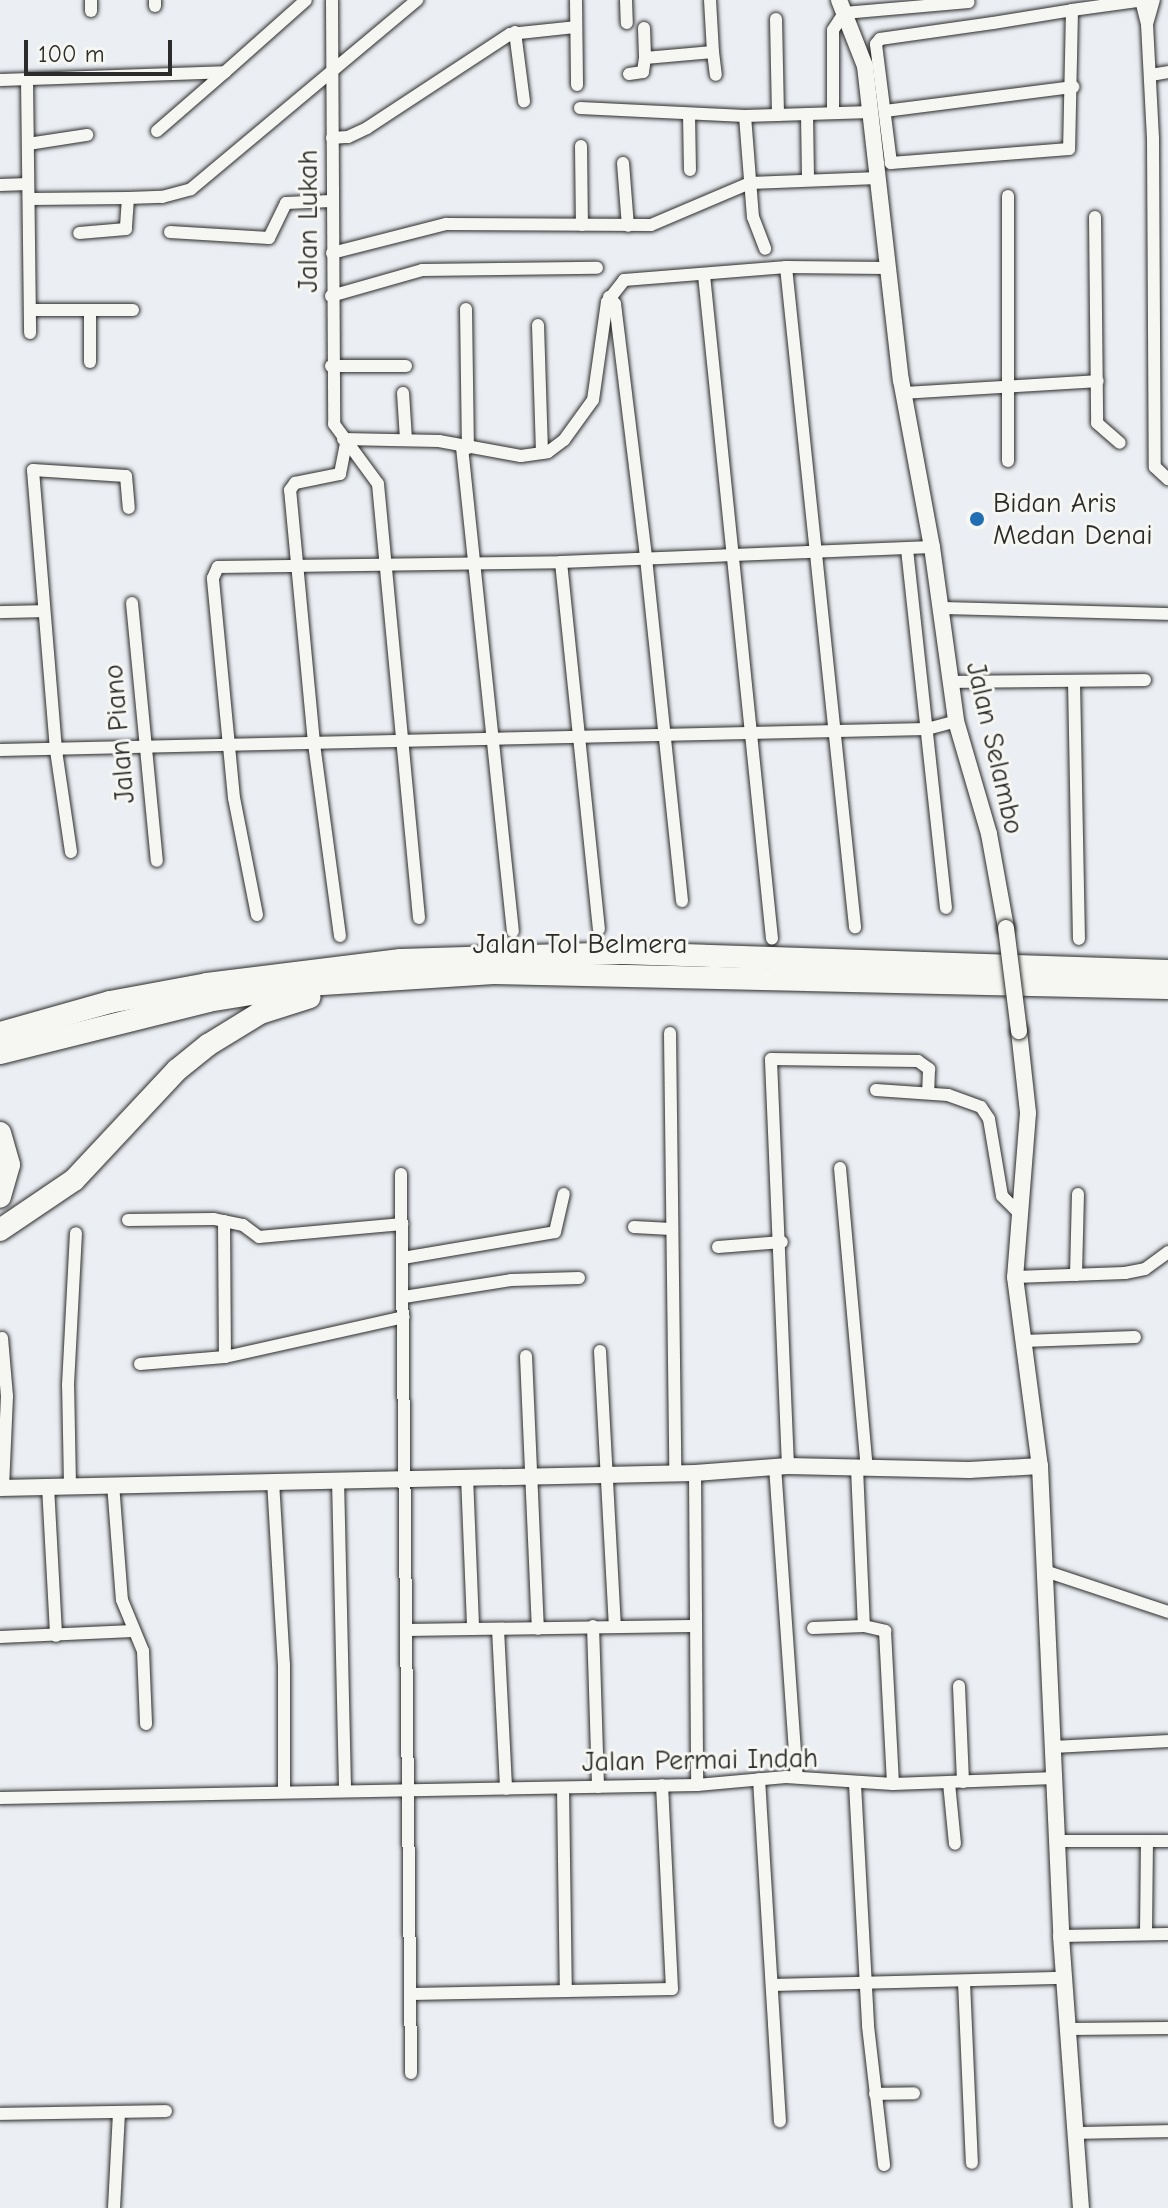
<!DOCTYPE html>
<style>
body{margin:0}
#map{position:relative;width:1168px;height:2208px;overflow:hidden;background:#ebeef3;font-family:"Comic Neue",sans-serif}
div>[style]{position:absolute}
[style*='--x']{left:calc(var(--x)*1px);top:calc(var(--y)*1px);width:calc(var(--w)*1px);rotate:calc(var(--a)*1deg)}
.roads{filter:drop-shadow(0 0 2px #2b2b2b) drop-shadow(0 0 2px #2b2b2b)}
.street>*{height:12px;margin:-6px;padding:0 6px;transform-origin:6px;border-radius:6px;background:#f6f6f2}
.secondary>*{height:16px;margin:-8px;padding:0 8px;transform-origin:8px;border-radius:8px;background:#f6f6f2}
.highway>*{height:22px;margin:-11px;padding:0 11px;transform-origin:11px;border-radius:11px;background:#f6f6f2}
.bridges{filter:drop-shadow(0 0 2px #2b2b2b) drop-shadow(0 0 2px #2b2b2b)}
.secondary-bridge>*{height:16px;margin:-8px;padding:0 8px;transform-origin:8px;border-radius:8px;background:#f6f6f2}
.dots>*{width:22px;height:22px;translate:-50% -50%;box-sizing:border-box;border:4px solid #f6f6f2;border-radius:50%}
span{translate:-50% -50%;white-space:nowrap;text-align:center;line-height:1.15;-webkit-text-stroke:6px #f6f6f2;paint-order:stroke}
.street-label{font-size:28px;color:#2b2b2b}
.poi-label{font-size:28px;color:#2b2b2b}
.left{translate:0 -50%;text-align:left}
.scale{position:absolute;left:24px;top:40px;width:148px;height:36px;box-sizing:border-box;border:4px solid #2b2b2b;border-top:0;padding-left:10px;font-size:24px;line-height:28px;white-space:nowrap;color:#2b2b2b;-webkit-text-stroke:6px #f6f6f2;paint-order:stroke}
</style>
<div id="map">
<div class="roads">
<div class="street">
<div style="--x:91;--y:0;--w:11;--a:90"></div>
<div style="--x:332;--y:0;--w:424;--a:89.7"></div>
<div style="--x:334;--y:424;--w:74;--a:53.7"></div>
<div style="--x:378;--y:484;--w:436;--a:84.6"></div>
<div style="--x:576;--y:0;--w:85;--a:89.3"></div>
<div style="--x:626;--y:0;--w:23;--a:88"></div>
<div style="--x:1141;--y:0;--w:25;--a:76"></div>
<div style="--x:1147;--y:24;--w:114;--a:87"></div>
<div style="--x:1153;--y:138;--w:329;--a:89.7"></div>
<div style="--x:1155;--y:467;--w:18;--a:43"></div>
<div style="--x:155;--y:6;--w:6;--a:-90"></div>
<div style="--x:1072;--y:10;--w:139;--a:91.2"></div>
<div style="--x:1069;--y:149;--w:179;--a:175.5"></div>
<div style="--x:891;--y:163;--w:120;--a:-97.2"></div>
<div style="--x:876;--y:44;--w:6;--a:-51"></div>
<div style="--x:880;--y:39;--w:114;--a:-8.1"></div>
<div style="--x:993;--y:23;--w:80;--a:-9.3"></div>
<div style="--x:1072;--y:10;--w:73;--a:-7.9"></div>
<div style="--x:776;--y:19;--w:96;--a:88.8"></div>
<div style="--x:1147;--y:24;--w:25;--a:-74"></div>
<div style="--x:644;--y:28;--w:30;--a:88"></div>
<div style="--x:645;--y:58;--w:68;--a:-5"></div>
<div style="--x:713;--y:52;--w:52;--a:-93.3"></div>
<div style="--x:515;--y:32;--w:70;--a:82.6"></div>
<div style="--x:713;--y:52;--w:23;--a:83"></div>
<div style="--x:629;--y:74;--w:14;--a:-8"></div>
<div style="--x:643;--y:72;--w:14;--a:-82"></div>
<div style="--x:1151;--y:75;--w:17;--a:-10"></div>
<div style="--x:27;--y:79;--w:254;--a:89.3"></div>
<div style="--x:0;--y:80;--w:225;--a:-2"></div>
<div style="--x:225;--y:72;--w:108;--a:-41.6"></div>
<div style="--x:580;--y:108;--w:165;--a:2.8"></div>
<div style="--x:745;--y:116;--w:126;--a:-1.8"></div>
<div style="--x:885;--y:111;--w:190;--a:-7.3"></div>
<div style="--x:833;--y:113;--w:83;--a:-90"></div>
<div style="--x:833;--y:30;--w:20;--a:-57"></div>
<div style="--x:844;--y:13;--w:125;--a:-5"></div>
<div style="--x:689;--y:114;--w:56;--a:89"></div>
<div style="--x:807;--y:114;--w:65;--a:89.1"></div>
<div style="--x:745;--y:116;--w:101;--a:85.5"></div>
<div style="--x:753;--y:217;--w:34;--a:69"></div>
<div style="--x:157;--y:131;--w:90;--a:-40.9"></div>
<div style="--x:332;--y:138;--w:16;--a:-4"></div>
<div style="--x:348;--y:137;--w:21;--a:-25"></div>
<div style="--x:367;--y:128;--w:171;--a:-33.3"></div>
<div style="--x:510;--y:34;--w:65;--a:-6.1"></div>
<div style="--x:28;--y:144;--w:60;--a:-8.7"></div>
<div style="--x:581;--y:146;--w:79;--a:89.3"></div>
<div style="--x:623;--y:163;--w:63;--a:85.5"></div>
<div style="--x:0;--y:185;--w:28;--a:-2"></div>
<div style="--x:1008;--y:196;--w:265;--a:90"></div>
<div style="--x:128;--y:198;--w:34;--a:-2"></div>
<div style="--x:162;--y:197;--w:30;--a:-15"></div>
<div style="--x:191;--y:189;--w:295;--a:-39.9"></div>
<div style="--x:29;--y:199;--w:99;--a:-0.6"></div>
<div style="--x:128;--y:198;--w:31;--a:94"></div>
<div style="--x:126;--y:229;--w:47;--a:175.1"></div>
<div style="--x:1095;--y:217;--w:206;--a:89.4"></div>
<div style="--x:1097;--y:423;--w:30;--a:41"></div>
<div style="--x:170;--y:232;--w:99;--a:3.5"></div>
<div style="--x:269;--y:238;--w:39;--a:-64"></div>
<div style="--x:286;--y:203;--w:45;--a:-2.5"></div>
<div style="--x:332;--y:253;--w:118;--a:-14.3"></div>
<div style="--x:446;--y:224;--w:205;--a:0.3"></div>
<div style="--x:651;--y:225;--w:108;--a:-23"></div>
<div style="--x:750;--y:183;--w:128;--a:-2.2"></div>
<div style="--x:786;--y:267;--w:664;--a:84.03"></div>
<div style="--x:704;--y:275;--w:667;--a:84.15"></div>
<div style="--x:331;--y:296;--w:95;--a:-15.9"></div>
<div style="--x:422;--y:270;--w:175;--a:-0.7"></div>
<div style="--x:609;--y:297;--w:9;--a:49"></div>
<div style="--x:615;--y:304;--w:256;--a:83"></div>
<div style="--x:646;--y:558;--w:345;--a:84"></div>
<div style="--x:466;--y:309;--w:139;--a:89.2"></div>
<div style="--x:30;--y:310;--w:103;--a:0"></div>
<div style="--x:90;--y:310;--w:52;--a:90"></div>
<div style="--x:538;--y:325;--w:128;--a:88.2"></div>
<div style="--x:331;--y:366;--w:75;--a:0"></div>
<div style="--x:403;--y:393;--w:47;--a:86.3"></div>
<div style="--x:903;--y:393;--w:195;--a:-3.5"></div>
<div style="--x:343;--y:439;--w:96;--a:1.2"></div>
<div style="--x:439;--y:441;--w:83;--a:10.4"></div>
<div style="--x:521;--y:456;--w:27;--a:-8"></div>
<div style="--x:548;--y:452;--w:20;--a:-37"></div>
<div style="--x:564;--y:440;--w:49;--a:-54.1"></div>
<div style="--x:593;--y:400;--w:99;--a:-81.9"></div>
<div style="--x:607;--y:302;--w:28;--a:-52"></div>
<div style="--x:624;--y:280;--w:163;--a:-4.6"></div>
<div style="--x:786;--y:267;--w:101;--a:0.6"></div>
<div style="--x:462;--y:447;--w:487;--a:84"></div>
<div style="--x:907;--y:549;--w:361;--a:83.8"></div>
<div style="--x:561;--y:562;--w:369;--a:84.1"></div>
<div style="--x:132;--y:603;--w:259;--a:84.5"></div>
<div style="--x:940;--y:608;--w:228;--a:1.5"></div>
<div style="--x:0;--y:612;--w:43;--a:-1.3"></div>
<div style="--x:1074;--y:681;--w:258;--a:88.9"></div>
<div style="--x:950;--y:682;--w:195;--a:-0.6"></div>
<div style="--x:0;--y:750;--w:927;--a:-1.3"></div>
<div style="--x:927;--y:729;--w:30;--a:-15"></div>
<div style="--x:71;--y:852;--w:103;--a:-98.4"></div>
<div style="--x:56;--y:750;--w:281;--a:-94.7"></div>
<div style="--x:33;--y:470;--w:93;--a:3.7"></div>
<div style="--x:126;--y:476;--w:32;--a:85"></div>
<div style="--x:257;--y:915;--w:119;--a:-101.1"></div>
<div style="--x:234;--y:798;--w:221;--a:-95.5"></div>
<div style="--x:213;--y:578;--w:12;--a:-66"></div>
<div style="--x:218;--y:567;--w:343;--a:-0.8"></div>
<div style="--x:561;--y:562;--w:371;--a:-2.3"></div>
<div style="--x:340;--y:936;--w:195;--a:-97.7"></div>
<div style="--x:314;--y:743;--w:254;--a:-95.4"></div>
<div style="--x:290;--y:490;--w:9;--a:-54"></div>
<div style="--x:295;--y:483;--w:46;--a:-11.3"></div>
<div style="--x:340;--y:474;--w:31;--a:-79"></div>
<div style="--x:670;--y:1033;--w:440;--a:89.3"></div>
<div style="--x:876;--y:1090;--w:72;--a:4"></div>
<div style="--x:948;--y:1095;--w:35;--a:20"></div>
<div style="--x:981;--y:1107;--w:14;--a:56"></div>
<div style="--x:989;--y:1119;--w:78;--a:80.4"></div>
<div style="--x:1002;--y:1196;--w:21;--a:45"></div>
<div style="--x:840;--y:1168;--w:301;--a:84.9"></div>
<div style="--x:401;--y:1174;--w:899;--a:89.36"></div>
<div style="--x:128;--y:1220;--w:86;--a:-0.7"></div>
<div style="--x:214;--y:1219;--w:30;--a:12"></div>
<div style="--x:243;--y:1225;--w:20;--a:37"></div>
<div style="--x:259;--y:1237;--w:144;--a:-5.2"></div>
<div style="--x:224;--y:1221;--w:136;--a:89.6"></div>
<div style="--x:634;--y:1227;--w:37;--a:3"></div>
<div style="--x:718;--y:1247;--w:64;--a:-4.5"></div>
<div style="--x:403;--y:1258;--w:154;--a:-9.7"></div>
<div style="--x:555;--y:1232;--w:39;--a:-77"></div>
<div style="--x:1076;--y:1275;--w:81;--a:-88.6"></div>
<div style="--x:1015;--y:1277;--w:110;--a:-2.1"></div>
<div style="--x:1125;--y:1273;--w:20;--a:-11"></div>
<div style="--x:1145;--y:1269;--w:29;--a:-36"></div>
<div style="--x:404;--y:1297;--w:108;--a:-9"></div>
<div style="--x:511;--y:1280;--w:68;--a:-1.7"></div>
<div style="--x:2;--y:1338;--w:58;--a:85.1"></div>
<div style="--x:7;--y:1396;--w:92;--a:92.5"></div>
<div style="--x:1023;--y:1341;--w:112;--a:-2"></div>
<div style="--x:600;--y:1351;--w:275;--a:86.9"></div>
<div style="--x:526;--y:1356;--w:273;--a:87.5"></div>
<div style="--x:140;--y:1364;--w:85;--a:-4.7"></div>
<div style="--x:225;--y:1357;--w:183;--a:-12.6"></div>
<div style="--x:775;--y:1466;--w:312;--a:86"></div>
<div style="--x:788;--y:1466;--w:407;--a:-92.4"></div>
<div style="--x:771;--y:1059;--w:147;--a:0.8"></div>
<div style="--x:918;--y:1061;--w:14;--a:36"></div>
<div style="--x:929;--y:1069;--w:23;--a:92"></div>
<div style="--x:857;--y:1468;--w:158;--a:87.5"></div>
<div style="--x:695;--y:1473;--w:312;--a:89.6"></div>
<div style="--x:467;--y:1476;--w:152;--a:87.7"></div>
<div style="--x:338;--y:1479;--w:311;--a:88.7"></div>
<div style="--x:273;--y:1481;--w:184;--a:86.6"></div>
<div style="--x:284;--y:1665;--w:126;--a:90"></div>
<div style="--x:113;--y:1484;--w:116;--a:85.6"></div>
<div style="--x:122;--y:1600;--w:55;--a:67.6"></div>
<div style="--x:143;--y:1651;--w:73;--a:87.6"></div>
<div style="--x:70;--y:1485;--w:100;--a:-91.1"></div>
<div style="--x:68;--y:1385;--w:152;--a:-87"></div>
<div style="--x:48;--y:1486;--w:150;--a:86.9"></div>
<div style="--x:1045;--y:1571;--w:130;--a:18.4"></div>
<div style="--x:593;--y:1626;--w:161;--a:88.2"></div>
<div style="--x:813;--y:1628;--w:51;--a:-2.2"></div>
<div style="--x:864;--y:1626;--w:22;--a:13"></div>
<div style="--x:885;--y:1631;--w:153;--a:87"></div>
<div style="--x:498;--y:1629;--w:160;--a:87.1"></div>
<div style="--x:406;--y:1630;--w:286;--a:-0.8"></div>
<div style="--x:0;--y:1637;--w:133;--a:-2.6"></div>
<div style="--x:959;--y:1686;--w:96;--a:87.6"></div>
<div style="--x:1054;--y:1747;--w:114;--a:-3"></div>
<div style="--x:759;--y:1779;--w:343;--a:86.5"></div>
<div style="--x:949;--y:1783;--w:61;--a:84.4"></div>
<div style="--x:855;--y:1784;--w:242;--a:86.9"></div>
<div style="--x:868;--y:2026;--w:140;--a:83.4"></div>
<div style="--x:563;--y:1788;--w:203;--a:89.2"></div>
<div style="--x:0;--y:1798;--w:697;--a:-1.07"></div>
<div style="--x:697;--y:1785;--w:89;--a:-5.1"></div>
<div style="--x:786;--y:1777;--w:107;--a:3.7"></div>
<div style="--x:893;--y:1784;--w:163;--a:-2.1"></div>
<div style="--x:1058;--y:1841;--w:110;--a:0"></div>
<div style="--x:1146;--y:1934;--w:93;--a:-89.4"></div>
<div style="--x:1061;--y:1936;--w:107;--a:-1.1"></div>
<div style="--x:964;--y:1982;--w:181;--a:87.5"></div>
<div style="--x:772;--y:1985;--w:293;--a:-1.4"></div>
<div style="--x:411;--y:1994;--w:261;--a:-1.1"></div>
<div style="--x:672;--y:1989;--w:204;--a:-92.8"></div>
<div style="--x:1069;--y:2029;--w:99;--a:-0.6"></div>
<div style="--x:875;--y:2094;--w:39;--a:-1"></div>
<div style="--x:0;--y:2114;--w:166;--a:-1"></div>
<div style="--x:1076;--y:2133;--w:92;--a:-1.2"></div>
<div style="--x:114;--y:2208;--w:94;--a:-87"></div>
</div>
<div class="secondary">
<div style="--x:839;--y:0;--w:71;--a:68.5"></div>
<div style="--x:865;--y:66;--w:316;--a:83.5"></div>
<div style="--x:901;--y:380;--w:170;--a:79.5"></div>
<div style="--x:932;--y:547;--w:176;--a:82.1"></div>
<div style="--x:956;--y:721;--w:118;--a:73.7"></div>
<div style="--x:989;--y:834;--w:96;--a:79.7"></div>
<div style="--x:1019;--y:1031;--w:82;--a:83.7"></div>
<div style="--x:1028;--y:1113;--w:165;--a:94.5"></div>
<div style="--x:1015;--y:1277;--w:191;--a:82.5"></div>
<div style="--x:1040;--y:1466;--w:470;--a:87.4"></div>
<div style="--x:1061;--y:1936;--w:273;--a:85.8"></div>
<div style="--x:0;--y:1488;--w:695;--a:-1.24"></div>
<div style="--x:695;--y:1473;--w:93;--a:-4.3"></div>
<div style="--x:788;--y:1466;--w:181;--a:1.3"></div>
<div style="--x:969;--y:1470;--w:71;--a:-3.2"></div>
</div>
<div class="highway">
<div style="--x:0;--y:1033;--w:114;--a:-15.7"></div>
<div style="--x:110;--y:1002;--w:99;--a:-10.5"></div>
<div style="--x:207;--y:984;--w:195;--a:-7.1"></div>
<div style="--x:401;--y:960;--w:219;--a:-1.8"></div>
<div style="--x:620;--y:953;--w:548;--a:1.88"></div>
<div style="--x:0;--y:1053;--w:214;--a:-14"></div>
<div style="--x:208;--y:1001;--w:100;--a:-9.2"></div>
<div style="--x:307;--y:985;--w:187;--a:-3.7"></div>
<div style="--x:494;--y:973;--w:674;--a:1.27"></div>
<div style="--x:0;--y:1133;--w:33;--a:74"></div>
<div style="--x:9;--y:1165;--w:33;--a:106"></div>
<div style="--x:0;--y:1230;--w:89;--a:-34"></div>
<div style="--x:74;--y:1180;--w:151;--a:-46.9"></div>
<div style="--x:177;--y:1070;--w:40;--a:-39"></div>
<div style="--x:208;--y:1045;--w:61;--a:-31.6"></div>
<div style="--x:260;--y:1013;--w:52;--a:-17.7"></div>
</div>
</div>
<div class="bridges">
<div class="secondary-bridge">
<div style="--x:1006;--y:928;--w:104;--a:82.8"></div>
</div>
</div>
<div class="dots">
<div style="left:977px;top:519px;background:#1f6fb2"></div>
</div>
<div class="street-label">
<span style="left:308px;top:221px;rotate:-90deg">Jalan Lukah</span>
<span style="left:119px;top:734px;rotate:-95deg">Jalan Piano</span>
<span style="left:995px;top:748px;rotate:77deg">Jalan Selambo</span>
<span style="left:580px;top:944px">Jalan Tol Belmera</span>
<span style="left:700px;top:1760px;rotate:-1deg">Jalan Permai Indah</span>
</div>
<div class="poi-label">
<span class="left" style="left:993px;top:519px">Bidan Aris<br>Medan Denai</span>
</div>
<div class="scale">100 m</div>
</div>
